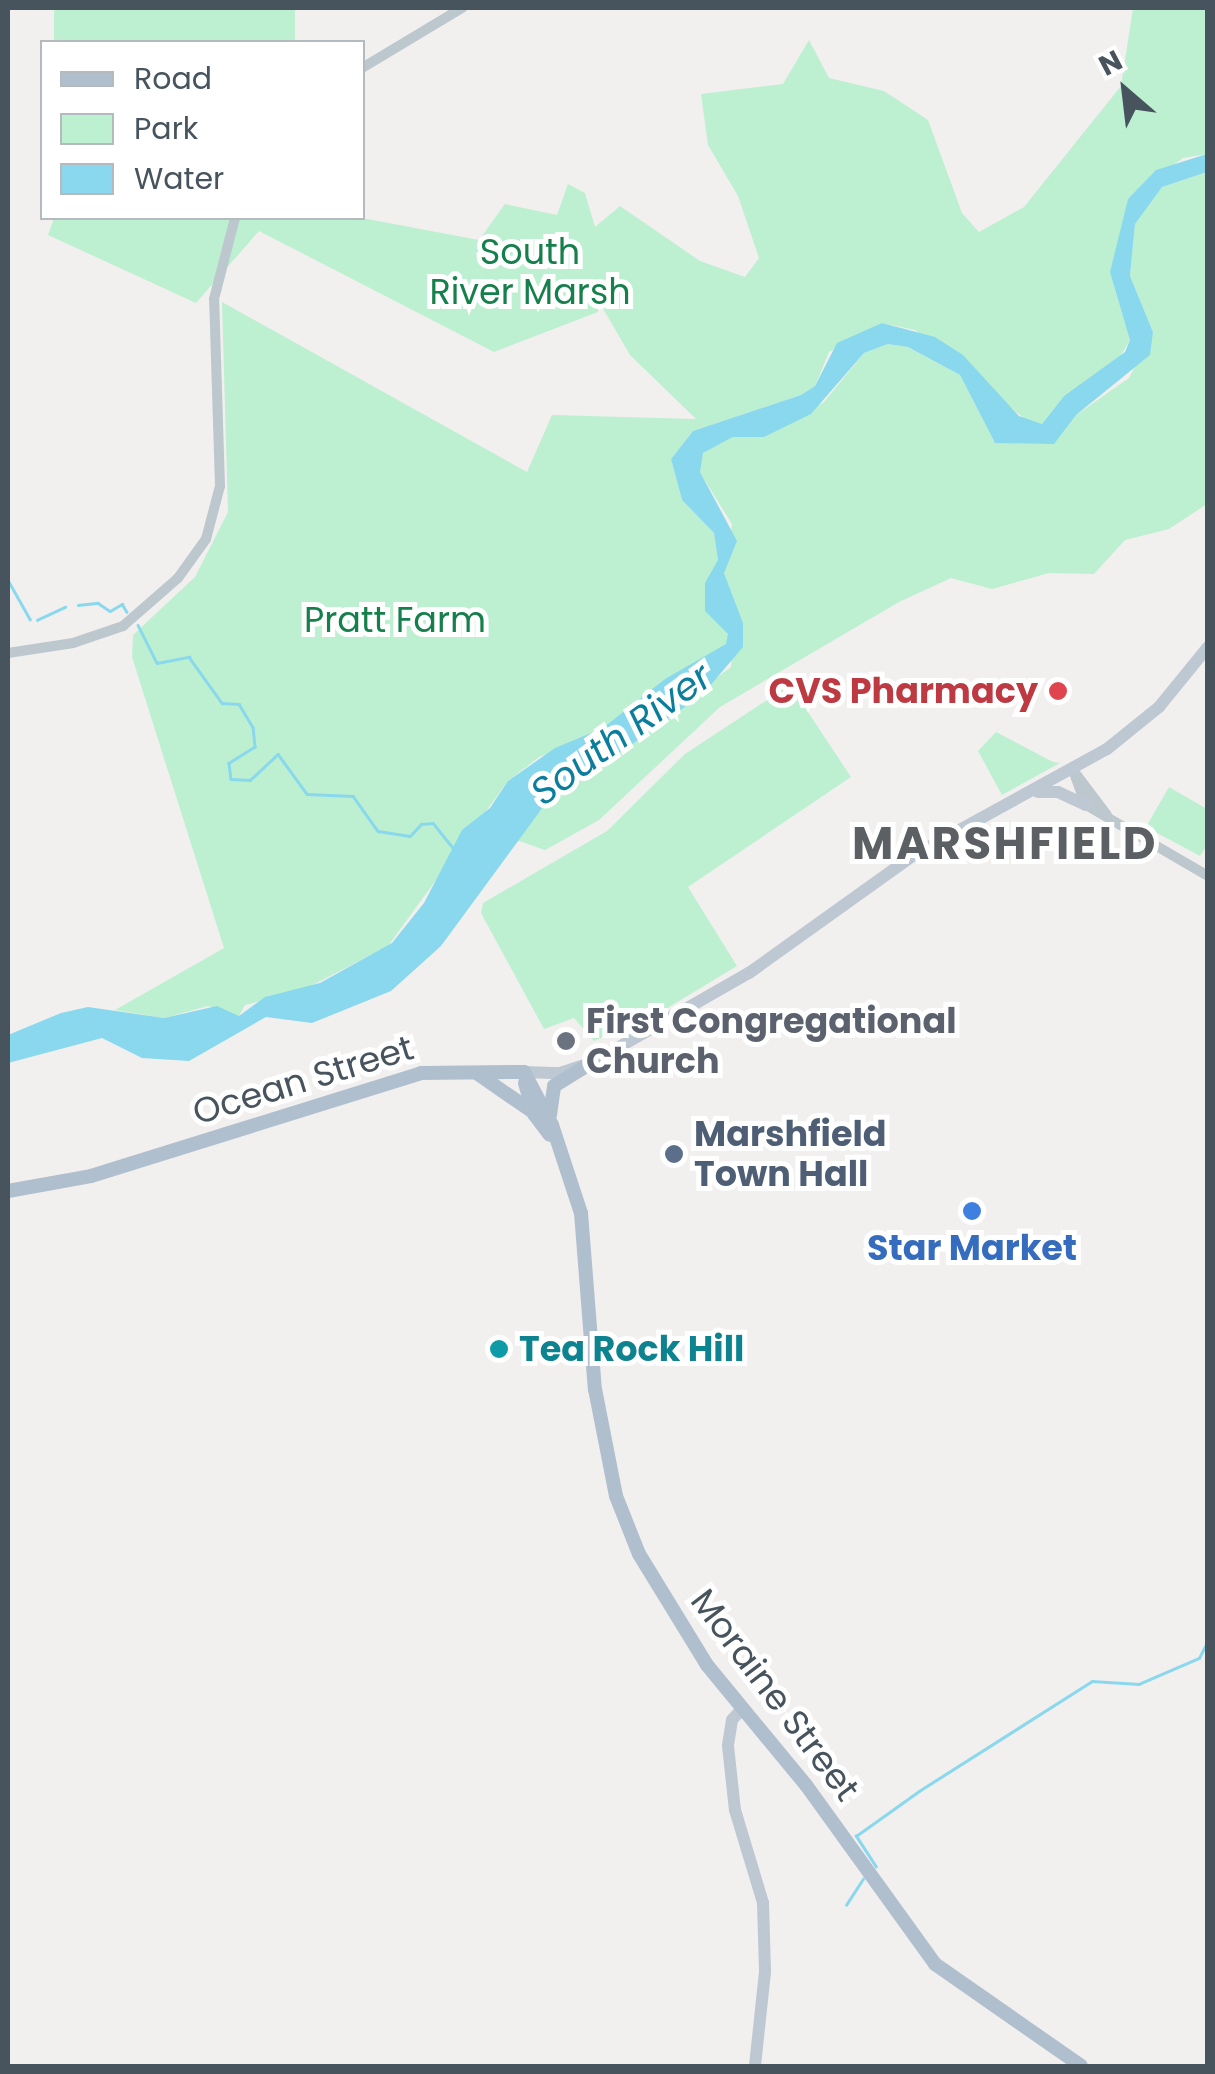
<!DOCTYPE html>
<style>
body{margin:0}
#map{position:relative;width:1215px;height:2074px;overflow:hidden;background:#f2efef;font-family:Poppins,sans-serif}
div>[style]{position:absolute}
[style*='--x']{left:calc(var(--x)*1px);top:calc(var(--y)*1px);width:calc(var(--w)*1px);rotate:calc(var(--a)*1deg)}
.green>*{inset:0;background:#bdf0d1;transform-origin:0 0}
.water>*{inset:0;background:#8ad8ed}
.stream>*{height:2.5px;margin:-1.25px;padding:0 1.25px;transform-origin:1.25px;border-radius:1.25px;background:#8ad8ed}
.tertiary>*{height:10px;margin:-5px;padding:0 5px;transform-origin:5px;border-radius:5px;background:#bdc7ce}
.secondary>*{height:12px;margin:-6px;padding:0 6px;transform-origin:6px;border-radius:6px;background:#bdc8d3}
.primary>*{height:14px;margin:-7px;padding:0 7px;transform-origin:7px;border-radius:7px;background:#afbfce}
.dots>*{width:28px;height:28px;translate:-50% -50%;box-sizing:border-box;border:5px solid #fff;border-radius:50%}
span{translate:-50% -50%;white-space:nowrap;text-align:center;line-height:1.15;-webkit-text-stroke:10px #fff;paint-order:stroke}
.park-label{font-size:35px;color:#16804c}
.health-label{font-size:35px;color:#be3a42;font-weight:700}
.right{translate:-100% -50%;text-align:right}
.worship-label{font-size:35px;color:#5b616d;font-weight:700}
.left{translate:0 -50%;text-align:left}
.street-label{font-size:35px;color:#47535d}
.service-label{font-size:35px;color:#4e5e75;font-weight:700}
.shop-label{font-size:35px;color:#366cbe;font-weight:700}
.culture-label{font-size:35px;color:#0d838f;font-weight:700}
.water-label{font-size:38px;color:#0c7e9d;font-style:italic}
.district-label{font-size:45px;color:#5c6064;font-weight:700;letter-spacing:2.5px}
.frame{position:absolute;inset:0;border:10px solid #47535d;pointer-events:none}
.legend{position:absolute;left:40px;top:40px;width:325px;height:180px;box-sizing:border-box;background:#fff;border:2px solid #b5babe;margin:0;padding:12px 18px;list-style:none;font-size:30px;color:#47535d}
.legend li{display:flex;align-items:center;gap:20px;height:50px}
.legend b{width:50px;border:2px solid #b5babe}
.north{position:absolute;left:1075px;top:40px;width:100px;height:100px;-webkit-text-stroke:8px #fff;paint-order:stroke;rotate:332deg;font-size:28px;font-weight:700;line-height:40px;text-align:center;color:#47535d}
.north::after{content:'';display:block;margin:auto;width:35px;height:45px;background:#47535d;clip-path:polygon(50% 0,100% 100%,50% 72%,0 100%)}
</style>
<div id="map">
<div class="green">
<div style="left:54px;top:8px;width:241px;height:36px"></div>
<div style="clip-path:polygon(1133px 8px,1207px 8px,1207px 154px,1183px 158px,1128px 199px,1130px 340px,1115px 365px,1064px 396px,1042px 424px,1031px 424px,915px 330px,882px 323px,829px 352px,815px 386px,801px 395px,693px 431px,671px 459px,682px 500px,714px 533px,731px 639px,717px 653px,665px 679px,607px 731px,539px 757px,508px 781px,388px 946px,303px 990px,245px 1005px,239px 1016px,208px 1006px,164px 1018px,115px 1010px,224px 948px,132px 657px,133px 635px,195px 577px,228px 512px,222px 302px,527px 472px,552px 415px,696px 419px,630px 355px,598px 300px,598px 312px,494px 352px,259px 231px,196px 303px,48px 235px,54px 218px,362px 218px,479px 240px,505px 204px,557px 215px,568px 184px,585px 193px,595px 227px,620px 206px,700px 261px,745px 277px,759px 258px,738px 196px,708px 145px,701px 94px,783px 84px,809px 40px,829px 78px,884px 91px,928px 120px,962px 213px,979px 232px,1024px 207px,1121px 86px)"></div>
<div style="clip-path:polygon(1207px 172px,1207px 504px,1169px 529px,1125px 540px,1094px 574px,1049px 573px,992px 589px,951px 578px,899px 602px,720px 707px,599px 820px,545px 850px,516px 840px,543px 807px,731px 667px,736px 605px,724px 573px,732px 524px,699px 471px,703px 453px,733px 437px,764px 437px,824px 402px,864px 353px,888px 344px,908px 347px,960px 375px,995px 443px,1076px 415px,1129px 378px,1153px 332px,1130px 276px,1135px 224px,1145px 204px,1162px 187px)"></div>
<div style="clip-path:polygon(790px 685px,851px 777px,688px 887px,737px 966px,659px 1013px,594px 1041px,574px 1018px,544px 1029px,481px 913px,483px 903px,607px 831px,685px 754px)"></div>
<div style="clip-path:polygon(996px 732px,1053px 762px,1060px 763px,1002px 795px,978px 751px)"></div>
<div style="clip-path:polygon(1169px 787px,1207px 809px,1207px 845px,1200px 856px,1146px 827px)"></div>
</div>
<div class="water">
<div style="clip-path:polygon(1207px 154px,1207px 172px,1162px 187px,1135px 224px,1130px 276px,1153px 332px,1150px 355px,1076px 415px,1054px 444px,995px 443px,960px 375px,908px 347px,888px 344px,864px 353px,811px 414px,764px 437px,733px 437px,703px 453px,700px 472px,737px 541px,724px 573px,743px 623px,743px 647px,703px 694px,543px 807px,441px 946px,391px 991px,312px 1023px,266px 1017px,189px 1061px,142px 1058px,102px 1038px,8px 1063px,8px 1035px,61px 1013px,88px 1007px,164px 1018px,217px 1006px,239px 1016px,265px 997px,320px 983px,392px 943px,424px 903px,462px 830px,490px 808px,508px 781px,555px 748px,603px 728px,665px 679px,726px 644px,728px 634px,705px 611px,705px 583px,718px 560px,714px 533px,682px 500px,671px 459px,693px 431px,801px 395px,815px 386px,837px 343px,882px 323px,935px 337px,963px 355px,1019px 416px,1042px 424px,1064px 396px,1125px 352px,1130px 340px,1110px 272px,1128px 199px,1156px 170px)"></div>
</div>
<div class="stream">
<div style="--x:8;--y:580;--w:45;--a:60.6"></div>
<div style="--x:78;--y:605;--w:20;--a:-6"></div>
<div style="--x:98;--y:603;--w:14;--a:34"></div>
<div style="--x:110;--y:611;--w:14;--a:-30"></div>
<div style="--x:122;--y:604;--w:9;--a:58"></div>
<div style="--x:37;--y:620;--w:31;--a:-25"></div>
<div style="--x:138;--y:625;--w:42;--a:63.4"></div>
<div style="--x:157;--y:663;--w:33;--a:-11"></div>
<div style="--x:189;--y:657;--w:57;--a:54.3"></div>
<div style="--x:222;--y:703;--w:17;--a:3"></div>
<div style="--x:239;--y:704;--w:27;--a:59"></div>
<div style="--x:253;--y:727;--w:20;--a:84"></div>
<div style="--x:255;--y:747;--w:31;--a:148"></div>
<div style="--x:229;--y:763;--w:16;--a:83"></div>
<div style="--x:231;--y:779;--w:19;--a:3"></div>
<div style="--x:250;--y:780;--w:38;--a:-43"></div>
<div style="--x:278;--y:754;--w:49;--a:54.1"></div>
<div style="--x:307;--y:794;--w:46;--a:2.5"></div>
<div style="--x:353;--y:796;--w:43;--a:54.5"></div>
<div style="--x:378;--y:831;--w:32;--a:9"></div>
<div style="--x:410;--y:836;--w:16;--a:-47"></div>
<div style="--x:421;--y:824;--w:12;--a:-5"></div>
<div style="--x:433;--y:823;--w:33;--a:51"></div>
<div style="--x:876;--y:1867;--w:37;--a:-123"></div>
<div style="--x:856;--y:1836;--w:77;--a:-35.5"></div>
<div style="--x:919;--y:1791;--w:205;--a:-32.4"></div>
<div style="--x:1092;--y:1681;--w:47;--a:3.7"></div>
<div style="--x:1139;--y:1684;--w:65;--a:-23.4"></div>
<div style="--x:1199;--y:1658;--w:20;--a:-63"></div>
<div style="--x:846;--y:1905;--w:31;--a:-57"></div>
</div>
<div class="tertiary">
<div style="--x:362;--y:68;--w:117;--a:-31"></div>
<div style="--x:8;--y:653;--w:66;--a:-8.7"></div>
<div style="--x:73;--y:643;--w:53;--a:-18.8"></div>
<div style="--x:123;--y:626;--w:73;--a:-41.1"></div>
<div style="--x:178;--y:578;--w:48;--a:-54.3"></div>
<div style="--x:206;--y:539;--w:55;--a:-75.2"></div>
<div style="--x:220;--y:486;--w:187;--a:-91.8"></div>
<div style="--x:214;--y:299;--w:84;--a:-75.5"></div>
<div style="--x:1073;--y:770;--w:37;--a:70"></div>
<div style="--x:1086;--y:805;--w:141;--a:30.2"></div>
<div style="--x:1073;--y:770;--w:56;--a:52.9"></div>
</div>
<div class="secondary">
<div style="--x:1038;--y:792;--w:20;--a:0"></div>
<div style="--x:1058;--y:792;--w:31;--a:25"></div>
<div style="--x:524;--y:1072;--w:36;--a:2"></div>
<div style="--x:560;--y:1073;--w:33;--a:-18"></div>
<div style="--x:591;--y:1063;--w:182;--a:-29.7"></div>
<div style="--x:749;--y:973;--w:203;--a:-35.6"></div>
<div style="--x:914;--y:855;--w:220;--a:-28.8"></div>
<div style="--x:1107;--y:749;--w:67;--a:-38.9"></div>
<div style="--x:1159;--y:707;--w:77;--a:-50.8"></div>
<div style="--x:743;--y:1708;--w:16;--a:133"></div>
<div style="--x:732;--y:1720;--w:26;--a:99"></div>
<div style="--x:728;--y:1746;--w:64;--a:83.8"></div>
<div style="--x:735;--y:1810;--w:97;--a:73.2"></div>
<div style="--x:763;--y:1903;--w:69;--a:88.3"></div>
<div style="--x:765;--y:1972;--w:95;--a:96.1"></div>
</div>
<div class="primary">
<div style="--x:524;--y:1072;--w:60;--a:62.2"></div>
<div style="--x:552;--y:1125;--w:93;--a:71.8"></div>
<div style="--x:581;--y:1213;--w:177;--a:85.5"></div>
<div style="--x:595;--y:1389;--w:109;--a:78.9"></div>
<div style="--x:616;--y:1496;--w:62;--a:68.4"></div>
<div style="--x:639;--y:1554;--w:130;--a:58.5"></div>
<div style="--x:707;--y:1665;--w:156;--a:50.5"></div>
<div style="--x:806;--y:1785;--w:221;--a:54.2"></div>
<div style="--x:935;--y:1964;--w:178;--a:34.9"></div>
<div style="--x:478;--y:1074;--w:63;--a:34.7"></div>
<div style="--x:525;--y:1083;--w:32;--a:74"></div>
<div style="--x:534;--y:1114;--w:26;--a:53"></div>
<div style="--x:550;--y:1115;--w:29;--a:-82"></div>
<div style="--x:554;--y:1086;--w:44;--a:-31.9"></div>
<div style="--x:8;--y:1191;--w:84;--a:-10.2"></div>
<div style="--x:91;--y:1176;--w:346;--a:-17.3"></div>
<div style="--x:421;--y:1073;--w:103;--a:-0.6"></div>
</div>
<div class="dots">
<div style="left:1058px;top:691px;background:#e0444e"></div>
<div style="left:566px;top:1041px;background:#6b7280"></div>
<div style="left:674px;top:1154px;background:#5c6f8a"></div>
<div style="left:972px;top:1211px;background:#3f7fe0"></div>
<div style="left:499px;top:1349px;background:#0f9aa8"></div>
</div>
<div class="park-label">
<span style="left:530px;top:272px">South<br>River Marsh</span>
<span style="left:395px;top:620px">Pratt Farm</span>
</div>
<div class="health-label">
<span class="right" style="left:1038px;top:691px">CVS Pharmacy</span>
</div>
<div class="worship-label">
<span class="left" style="left:586px;top:1041px">First Congregational<br>Church</span>
</div>
<div class="street-label">
<span style="left:303px;top:1080px;rotate:-17deg">Ocean Street</span>
<span style="left:775px;top:1695px;rotate:53deg">Moraine Street</span>
</div>
<div class="service-label">
<span class="left" style="left:694px;top:1154px">Marshfield<br>Town Hall</span>
</div>
<div class="shop-label">
<span style="left:972px;top:1248px">Star Market</span>
</div>
<div class="culture-label">
<span class="left" style="left:519px;top:1349px">Tea Rock Hill</span>
</div>
<div class="water-label">
<span style="left:621px;top:734px;rotate:-36deg">South River</span>
</div>
<div class="district-label">
<span style="left:1005px;top:844px">MARSHFIELD</span>
</div>
<div class="frame"></div>
<ul class="legend">
<li><b style="height:12px;background:#afbfce"></b>Road</li>
<li><b style="height:28px;background:#bdf0d1"></b>Park</li>
<li><b style="height:28px;background:#8ad8ed"></b>Water</li>
</ul>
<div class="north">N</div>
</div>
